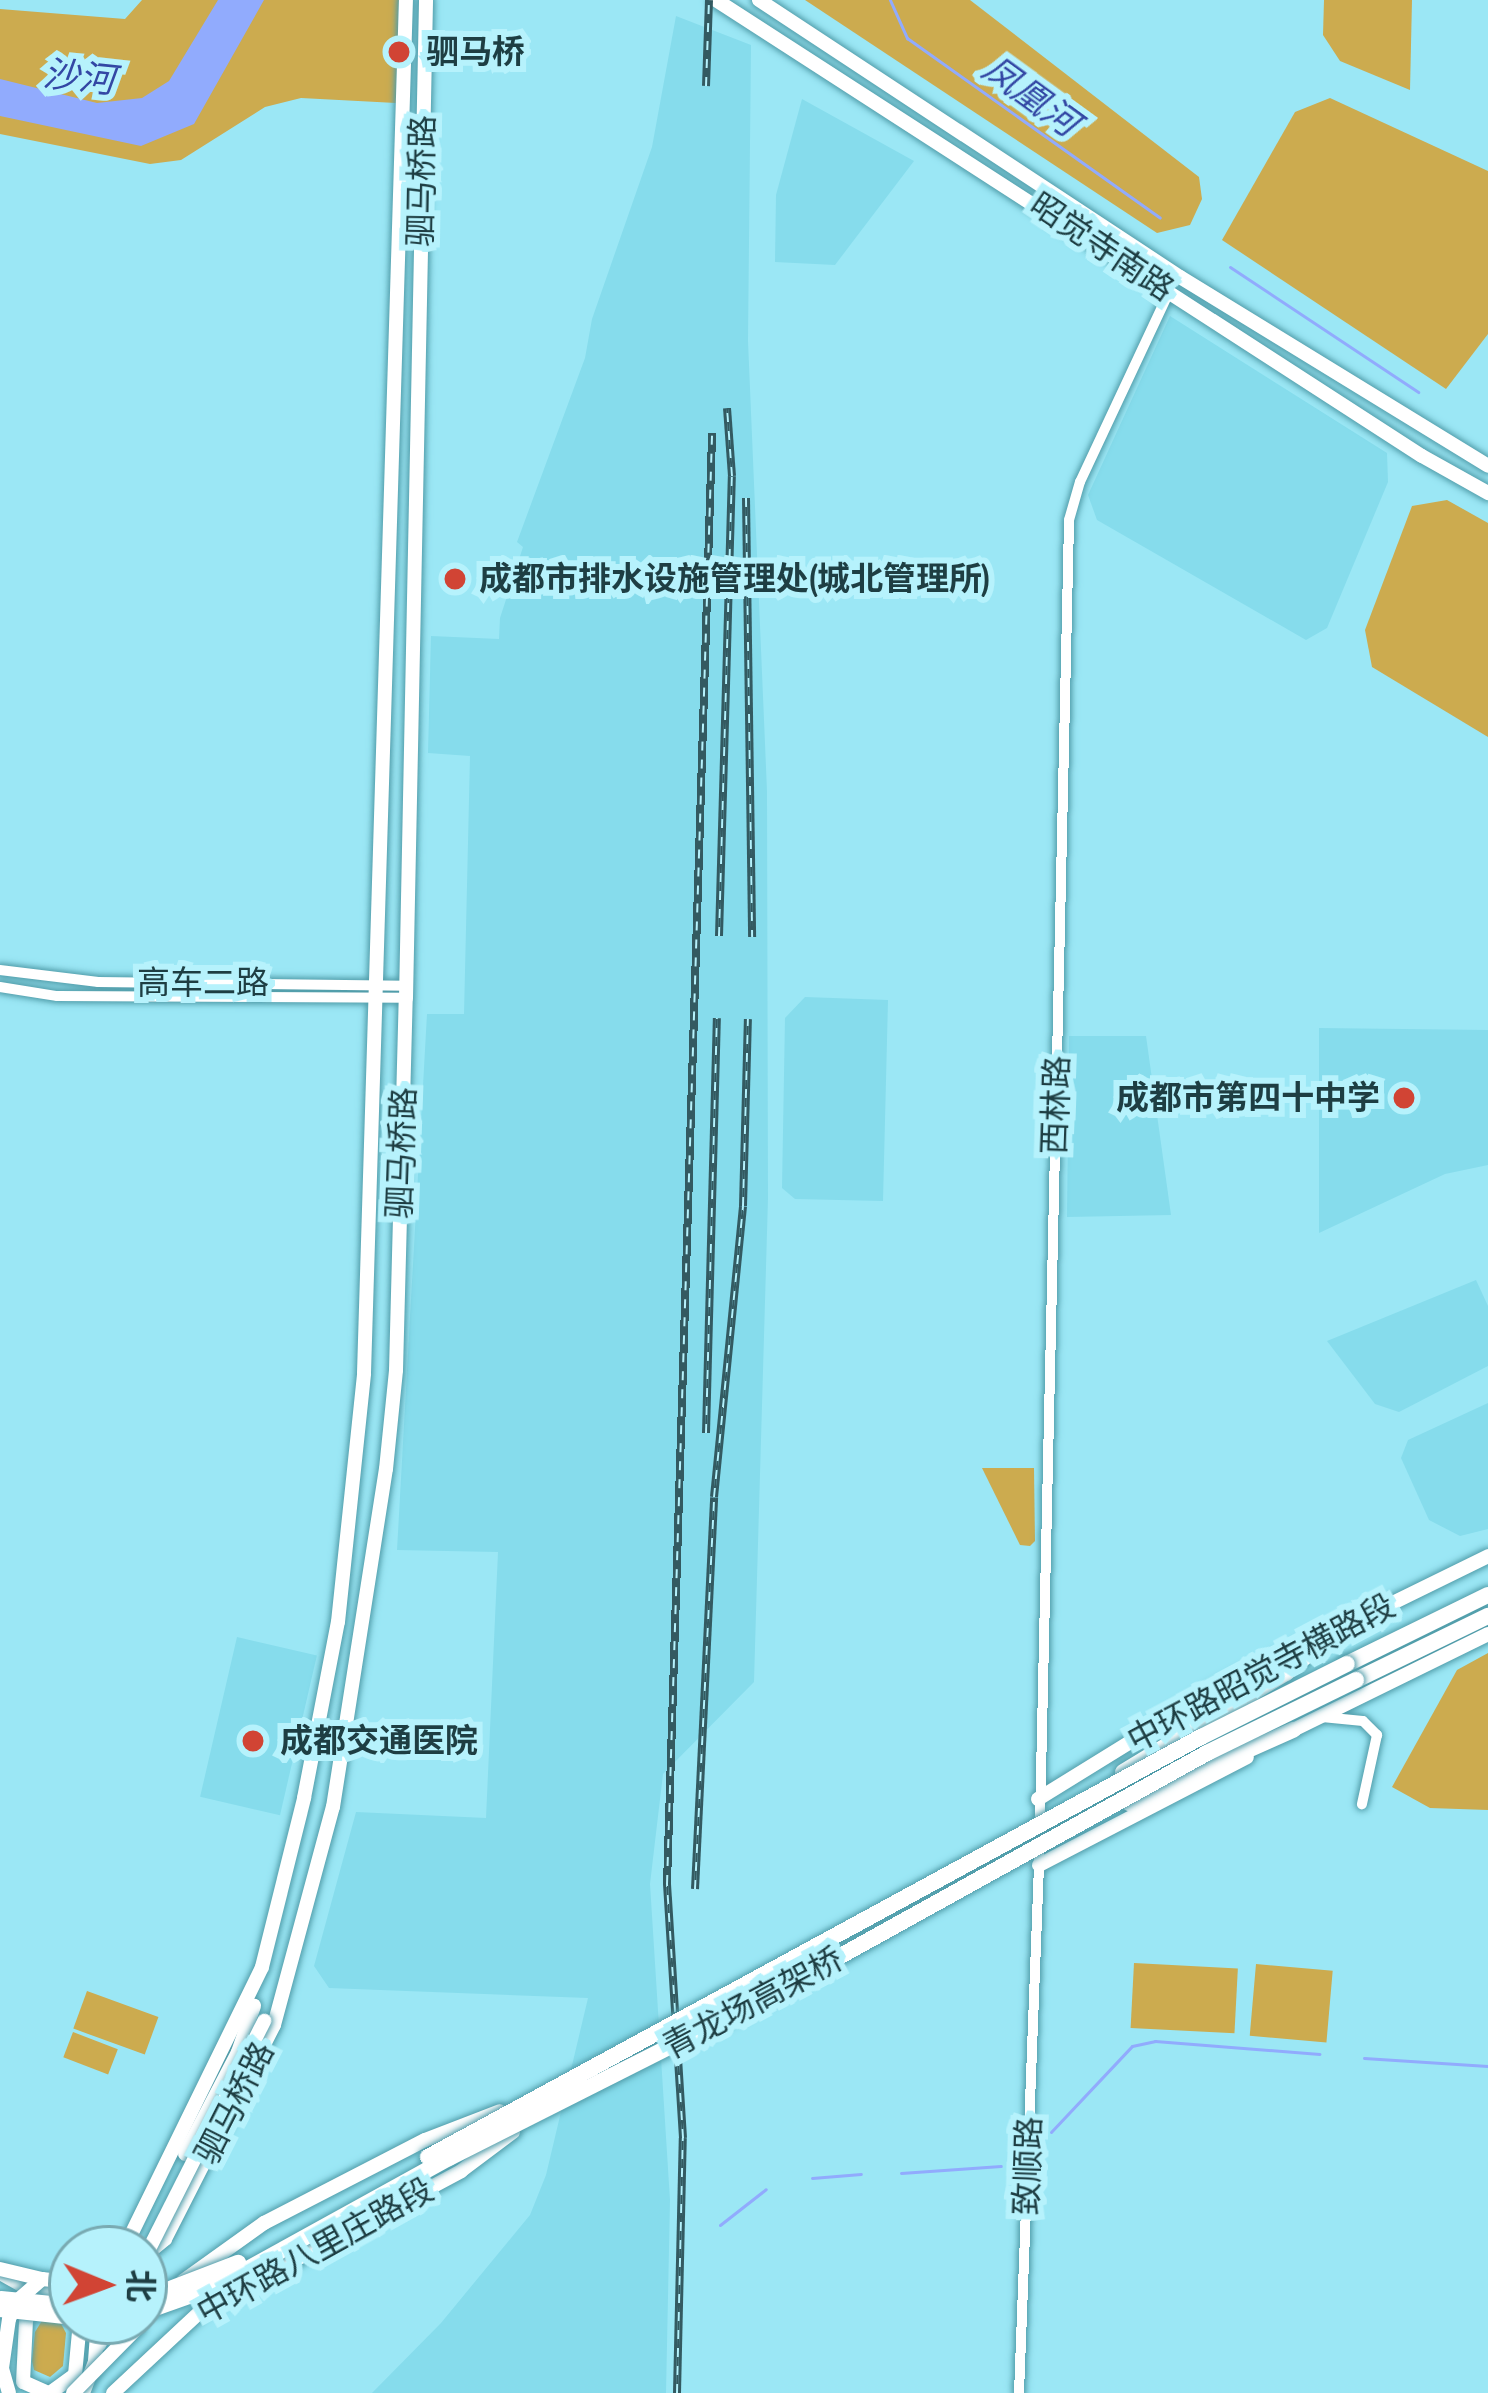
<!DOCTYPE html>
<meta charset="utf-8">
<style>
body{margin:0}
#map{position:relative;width:1488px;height:2393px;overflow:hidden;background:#9be7f5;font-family:"Asap Condensed","Noto Sans SC",sans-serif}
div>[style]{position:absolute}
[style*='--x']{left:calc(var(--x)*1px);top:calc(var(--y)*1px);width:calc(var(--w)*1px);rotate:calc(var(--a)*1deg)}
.built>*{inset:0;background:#86dcec;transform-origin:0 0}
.green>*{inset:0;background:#ccab4f;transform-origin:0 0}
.water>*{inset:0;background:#91abfd}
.stream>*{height:3px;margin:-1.5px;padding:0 1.5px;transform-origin:1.5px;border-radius:1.5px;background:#91abfd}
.roads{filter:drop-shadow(0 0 3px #509ca9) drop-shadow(0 0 3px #509ca9)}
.minor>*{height:10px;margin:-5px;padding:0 5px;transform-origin:5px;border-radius:5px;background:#fff}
.major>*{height:14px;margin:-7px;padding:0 7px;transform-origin:7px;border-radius:7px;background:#fff}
.highway>*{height:16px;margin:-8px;padding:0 8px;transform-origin:8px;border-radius:8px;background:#fff}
.rail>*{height:8px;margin-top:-4px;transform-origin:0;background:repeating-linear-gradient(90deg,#b6f2fc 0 9px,#335a61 0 18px);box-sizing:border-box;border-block:3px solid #335a61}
.bridges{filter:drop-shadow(0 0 3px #509ca9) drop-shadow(0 0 3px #509ca9)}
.major-bridge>*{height:14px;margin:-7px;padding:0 7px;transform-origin:7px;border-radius:7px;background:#fff}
.highway-bridge>*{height:16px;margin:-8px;padding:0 8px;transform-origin:8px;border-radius:8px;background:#fff}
.dots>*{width:33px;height:33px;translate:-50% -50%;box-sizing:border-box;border:6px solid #b6f2fc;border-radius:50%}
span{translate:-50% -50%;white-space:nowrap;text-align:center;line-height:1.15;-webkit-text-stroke:12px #b6f2fc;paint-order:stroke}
.poi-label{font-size:33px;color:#1e3e43;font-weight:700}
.left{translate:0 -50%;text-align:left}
.right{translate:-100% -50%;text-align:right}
.street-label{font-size:33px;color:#1e3e43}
.water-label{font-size:36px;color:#3347a4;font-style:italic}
.north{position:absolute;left:48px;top:2225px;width:120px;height:120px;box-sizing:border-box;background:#b6f2fc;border:3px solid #79aab2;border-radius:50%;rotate:91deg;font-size:33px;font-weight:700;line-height:48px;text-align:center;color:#1e3e43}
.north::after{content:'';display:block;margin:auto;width:42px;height:54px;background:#d14434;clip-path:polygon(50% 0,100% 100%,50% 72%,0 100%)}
</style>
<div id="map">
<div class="built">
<div style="clip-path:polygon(676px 16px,751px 45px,748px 341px,767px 791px,768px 1198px,754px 1682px,663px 1774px,650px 1884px,670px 2200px,666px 2393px,372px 2393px,441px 2323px,530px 2215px,546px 2175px,588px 1998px,329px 1988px,314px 1966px,356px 1812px,486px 1818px,498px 1552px,397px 1550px,427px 1014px,464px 1014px,470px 756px,428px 753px,431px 636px,499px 639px,500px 618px,523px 547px,517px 542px,585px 358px,592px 319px,652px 147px)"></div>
<div style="clip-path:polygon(802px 99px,914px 161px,835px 265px,775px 262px,776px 195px)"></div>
<div style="clip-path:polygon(1170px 316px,1387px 453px,1388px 482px,1327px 628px,1306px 640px,1097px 520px,1088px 495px)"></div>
<div style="clip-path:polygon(805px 997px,888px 1000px,883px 1201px,795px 1199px,782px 1188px,785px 1018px)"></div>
<div style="clip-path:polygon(1319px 1028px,1488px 1030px,1488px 1165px,1445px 1174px,1319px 1233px)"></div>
<div style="clip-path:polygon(1069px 1036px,1146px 1036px,1171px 1215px,1067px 1217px)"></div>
<div style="clip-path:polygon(1476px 1280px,1488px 1306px,1488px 1366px,1399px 1412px,1375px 1404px,1327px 1341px)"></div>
<div style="clip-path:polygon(1488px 1403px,1488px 1529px,1460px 1536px,1429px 1520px,1401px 1458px,1408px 1440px)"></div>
<div style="left:237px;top:1637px;width:82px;height:164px;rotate:13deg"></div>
</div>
<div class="green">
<div style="clip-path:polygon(142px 0,399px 0,396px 103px,301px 98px,265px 107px,181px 160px,150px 164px,0 134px,0 9px,125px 19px)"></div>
<div style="clip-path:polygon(805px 0,970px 0,1199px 177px,1202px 199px,1190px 225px,1157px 233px)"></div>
<div style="clip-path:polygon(1324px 0,1412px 0,1410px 90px,1340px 61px,1323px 35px)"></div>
<div style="clip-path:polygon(1330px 98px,1488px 171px,1488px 334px,1446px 389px,1222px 240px,1295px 112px)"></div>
<div style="clip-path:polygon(1447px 500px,1488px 523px,1488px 737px,1372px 667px,1365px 630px,1412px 506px)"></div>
<div style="clip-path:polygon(982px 1468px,1034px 1468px,1035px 1541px,1030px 1546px,1020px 1545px)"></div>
<div style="clip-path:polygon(1488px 1653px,1488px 1810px,1430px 1808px,1392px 1787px,1457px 1670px)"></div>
<div style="left:1134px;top:1963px;width:104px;height:65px;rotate:3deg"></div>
<div style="left:1256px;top:1964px;width:77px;height:72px;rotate:5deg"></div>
<div style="left:87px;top:1991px;width:76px;height:40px;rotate:20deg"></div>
<div style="left:73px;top:2032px;width:48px;height:27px;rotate:21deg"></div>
<div style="clip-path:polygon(43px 2319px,59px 2320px,66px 2333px,63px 2366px,50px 2377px,34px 2370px,32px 2361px,35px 2332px)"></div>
</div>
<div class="water">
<div style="clip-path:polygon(218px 0,264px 0,194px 124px,141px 146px,0 116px,0 79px,97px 103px,142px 98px,169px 81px)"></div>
</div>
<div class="stream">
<div style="--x:890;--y:0;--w:42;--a:65.9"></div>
<div style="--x:907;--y:38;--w:310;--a:35.4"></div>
<div style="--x:1230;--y:267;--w:226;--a:33.6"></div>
<div style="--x:1364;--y:2058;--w:124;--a:3.7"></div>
<div style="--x:1051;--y:2132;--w:118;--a:-46.7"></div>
<div style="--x:1132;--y:2046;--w:24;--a:-12"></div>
<div style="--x:1155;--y:2041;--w:165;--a:4.5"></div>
<div style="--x:901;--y:2173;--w:100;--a:-4"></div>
<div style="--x:812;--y:2178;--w:49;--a:-4.7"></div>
<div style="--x:720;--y:2225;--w:58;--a:-38"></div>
</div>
<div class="roads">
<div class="minor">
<div style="--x:0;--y:970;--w:99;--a:7"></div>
<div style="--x:98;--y:982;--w:308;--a:0.7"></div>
<div style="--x:0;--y:987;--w:58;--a:9"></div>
<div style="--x:57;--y:996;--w:349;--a:0.3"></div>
<div style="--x:1322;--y:1717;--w:41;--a:5.6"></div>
<div style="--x:1363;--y:1721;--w:20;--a:45"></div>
<div style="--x:1377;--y:1735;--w:71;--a:102.3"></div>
<div style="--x:1019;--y:2393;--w:528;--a:-87.83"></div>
<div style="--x:1039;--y:1865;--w:1345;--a:-88.72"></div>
<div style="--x:1069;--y:520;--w:40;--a:-74"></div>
<div style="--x:1080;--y:482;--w:210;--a:-64.9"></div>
</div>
<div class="major">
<div style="--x:716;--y:0;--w:840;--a:32.86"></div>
<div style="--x:1422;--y:456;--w:76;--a:29.3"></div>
<div style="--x:759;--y:0;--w:504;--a:33.34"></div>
<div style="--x:1180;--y:277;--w:361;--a:31.5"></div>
<div style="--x:1287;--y:1733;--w:224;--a:-26.2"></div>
<div style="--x:1038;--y:1799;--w:203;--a:-31.7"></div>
<div style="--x:1211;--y:1692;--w:309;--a:-26.1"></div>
<div style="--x:1039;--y:1865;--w:234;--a:-27.4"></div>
<div style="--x:185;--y:2154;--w:115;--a:-62.5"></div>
<div style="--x:238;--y:2052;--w:49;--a:-70.8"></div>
<div style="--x:124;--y:2249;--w:314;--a:-63.9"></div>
<div style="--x:262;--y:1967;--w:174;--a:-76"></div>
<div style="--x:304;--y:1798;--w:179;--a:-79.1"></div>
<div style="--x:338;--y:1622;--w:250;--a:-84"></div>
<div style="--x:364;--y:1373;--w:1374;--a:-88.25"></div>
<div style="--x:148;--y:2253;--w:22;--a:-39"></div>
<div style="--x:165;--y:2239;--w:240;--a:-63"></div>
<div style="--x:274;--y:2025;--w:226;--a:-74.9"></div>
<div style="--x:333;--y:1807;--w:342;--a:-81.1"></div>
<div style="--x:386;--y:1469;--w:100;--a:-84.2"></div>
<div style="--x:396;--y:1370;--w:372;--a:-88.5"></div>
<div style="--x:406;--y:998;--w:998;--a:-88.85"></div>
<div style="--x:0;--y:2273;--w:45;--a:29.4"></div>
<div style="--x:183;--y:2281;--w:100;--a:-35.6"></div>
<div style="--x:264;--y:2223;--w:181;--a:-27.3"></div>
<div style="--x:425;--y:2140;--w:80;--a:-21.1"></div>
<div style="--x:99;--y:2345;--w:27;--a:-62"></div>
<div style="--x:48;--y:2393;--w:27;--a:-156"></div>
<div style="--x:23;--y:2382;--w:62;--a:-87.2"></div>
<div style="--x:26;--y:2320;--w:28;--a:-63"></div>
<div style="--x:39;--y:2295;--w:15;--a:-16"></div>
<div style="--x:53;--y:2291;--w:21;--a:28"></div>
<div style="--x:50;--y:2393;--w:31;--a:-36"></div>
<div style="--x:75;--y:2375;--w:54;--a:-84.7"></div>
<div style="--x:83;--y:2393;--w:34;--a:-69"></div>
<div style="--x:95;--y:2361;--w:40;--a:-85.7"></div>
<div style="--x:113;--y:2393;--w:123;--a:-43"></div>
<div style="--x:203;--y:2309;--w:293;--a:-28.1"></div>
<div style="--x:461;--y:2171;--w:65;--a:-36.9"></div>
</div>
<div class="highway">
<div style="--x:1347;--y:1664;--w:157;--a:-26.1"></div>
<div style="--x:1356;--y:1680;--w:147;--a:-25.9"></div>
<div style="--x:1123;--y:1772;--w:191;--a:-31.3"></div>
<div style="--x:1286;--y:1673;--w:65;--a:-40"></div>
<div style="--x:1129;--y:1803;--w:180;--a:-24"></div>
</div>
</div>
<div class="rail">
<div style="--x:706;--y:86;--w:86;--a:-88"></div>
<div style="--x:746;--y:498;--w:439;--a:89.2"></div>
<div style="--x:719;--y:936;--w:460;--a:-88.4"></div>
<div style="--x:732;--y:476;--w:68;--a:-94.2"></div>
<div style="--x:706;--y:1433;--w:415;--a:-88.5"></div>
<div style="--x:695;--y:1889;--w:392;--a:-87.2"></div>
<div style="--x:714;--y:1497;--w:292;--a:-84.3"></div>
<div style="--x:743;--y:1206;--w:187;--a:-88.5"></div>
<div style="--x:677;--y:2393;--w:255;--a:-88.7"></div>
<div style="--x:683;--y:2138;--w:255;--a:-93.6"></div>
<div style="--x:667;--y:1884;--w:1452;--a:-88.22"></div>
</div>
<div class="bridges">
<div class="major-bridge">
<div style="--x:144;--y:2259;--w:267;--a:-63.2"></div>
<div style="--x:0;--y:2269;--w:43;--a:13.4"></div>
<div style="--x:9;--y:2393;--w:26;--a:-106"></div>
<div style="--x:2;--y:2368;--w:49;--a:-81.9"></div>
<div style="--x:9;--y:2319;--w:21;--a:-65"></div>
<div style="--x:18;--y:2300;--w:32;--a:-41"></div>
<div style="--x:42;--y:2279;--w:30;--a:6"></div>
<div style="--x:73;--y:2393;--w:93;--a:-45.4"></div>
</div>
<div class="highway-bridge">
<div style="--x:428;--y:2157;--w:880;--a:-28.52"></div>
<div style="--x:1201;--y:1737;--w:163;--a:-26.6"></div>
<div style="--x:1;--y:2299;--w:71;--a:5.6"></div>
<div style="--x:144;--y:2299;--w:101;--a:-21"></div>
<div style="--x:0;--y:2309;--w:72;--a:6.3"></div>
<div style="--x:144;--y:2312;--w:77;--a:-19.6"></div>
<div style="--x:217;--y:2286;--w:265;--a:-28.9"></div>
<div style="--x:449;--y:2158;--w:339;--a:-26.8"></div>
<div style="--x:752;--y:2005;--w:520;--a:-28.98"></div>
<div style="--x:1207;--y:1753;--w:166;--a:-26.1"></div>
</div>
</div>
<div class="dots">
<div style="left:399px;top:52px;background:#d14434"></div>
<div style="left:455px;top:579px;background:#d14434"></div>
<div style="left:1404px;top:1098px;background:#d14434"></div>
<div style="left:253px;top:1741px;background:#d14434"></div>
</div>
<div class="poi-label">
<span class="left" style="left:426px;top:52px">驷马桥</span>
<span class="left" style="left:479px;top:579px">成都市排水设施管理处(城北管理所)</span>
<span class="right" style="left:1380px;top:1098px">成都市第四十中学</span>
<span class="left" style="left:280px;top:1741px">成都交通医院</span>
</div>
<div class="street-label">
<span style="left:422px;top:181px;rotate:-89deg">驷马桥路</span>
<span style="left:1102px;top:247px;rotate:34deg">昭觉寺南路</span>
<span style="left:203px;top:983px">高车二路</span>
<span style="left:1056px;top:1105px;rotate:-88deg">西林路</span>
<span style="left:402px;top:1153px;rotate:-88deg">驷马桥路</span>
<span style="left:1261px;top:1673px;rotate:-28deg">中环路昭觉寺横路段</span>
<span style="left:753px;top:2003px;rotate:-28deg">青龙场高架桥</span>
<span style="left:235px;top:2103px;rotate:-63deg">驷马桥路</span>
<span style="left:1028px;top:2166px;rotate:-88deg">致顺路</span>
<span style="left:315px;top:2251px;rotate:-29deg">中环路八里庄路段</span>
</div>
<div class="water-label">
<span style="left:79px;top:77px;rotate:6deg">沙河</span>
<span style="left:1031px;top:96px;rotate:36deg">凤凰河</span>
</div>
<div class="north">北</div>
</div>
